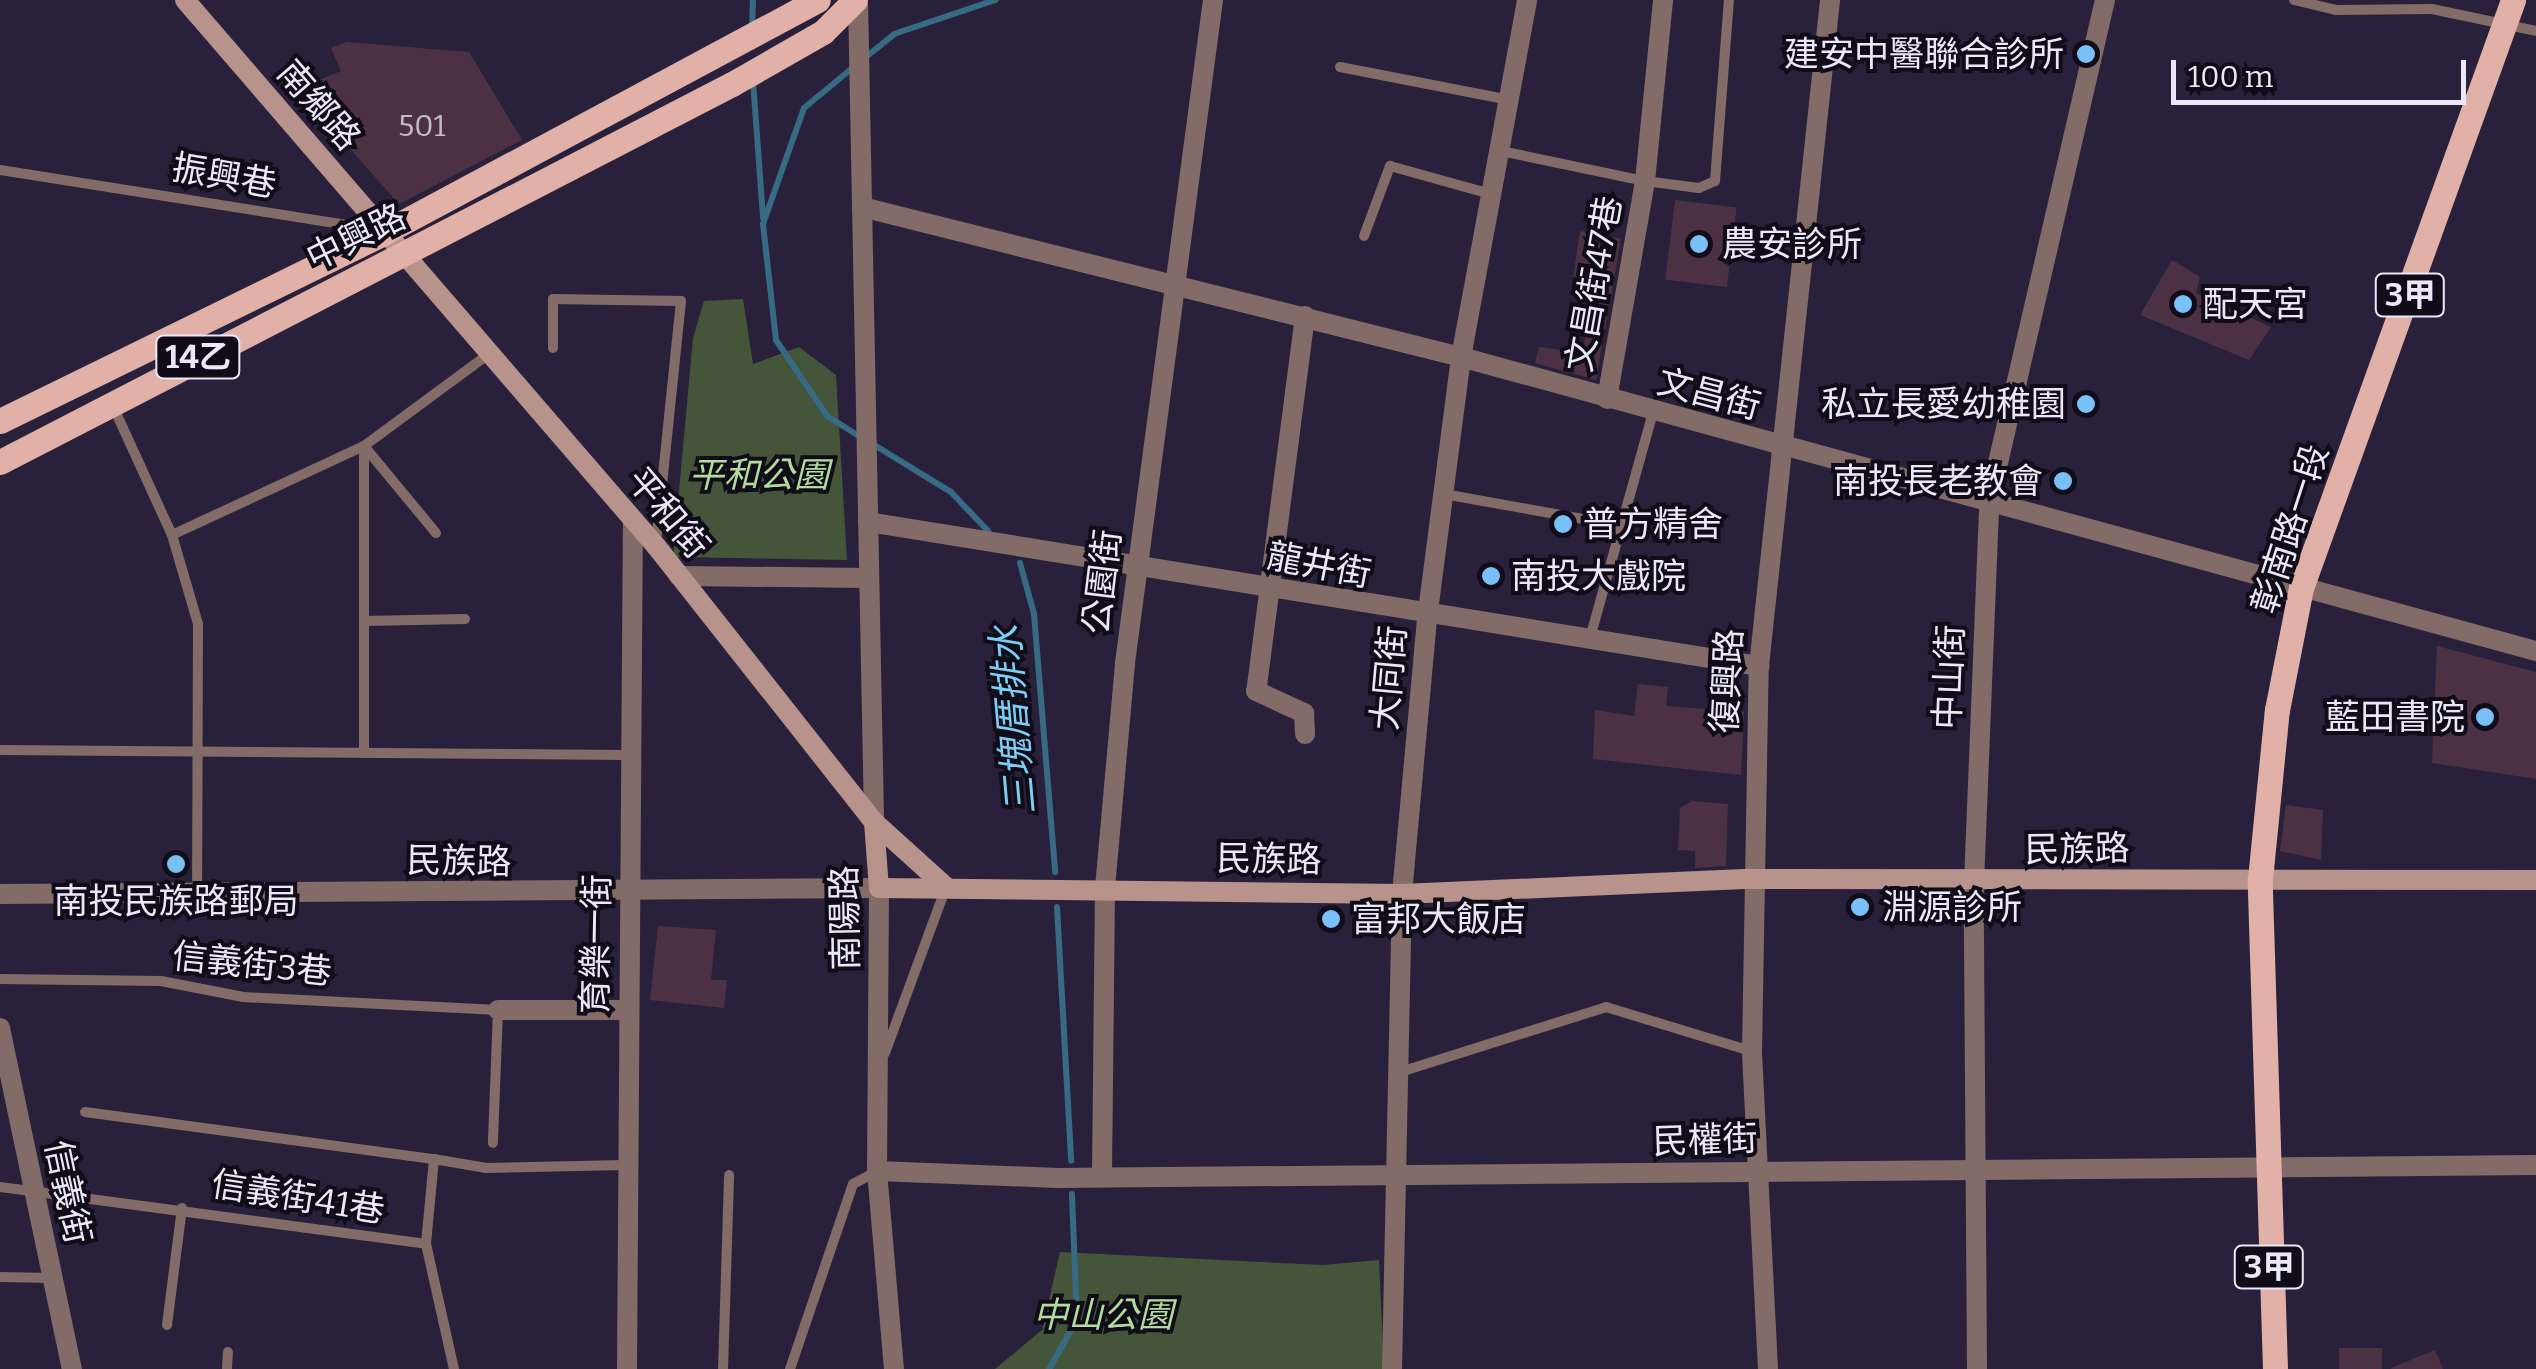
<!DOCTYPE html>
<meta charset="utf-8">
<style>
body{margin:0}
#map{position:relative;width:2536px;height:1369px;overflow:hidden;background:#29213c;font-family:Bitter,"Noto Sans TC",serif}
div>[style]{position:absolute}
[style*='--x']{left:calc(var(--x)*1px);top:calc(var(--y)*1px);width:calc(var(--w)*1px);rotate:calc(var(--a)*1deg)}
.green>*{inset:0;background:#44553a}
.stream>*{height:6px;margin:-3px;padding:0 3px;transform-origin:3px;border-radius:3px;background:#376a83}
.building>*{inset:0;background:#4c3144;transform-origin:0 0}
.service>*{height:10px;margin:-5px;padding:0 5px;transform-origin:5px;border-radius:5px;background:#836c67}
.minor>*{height:20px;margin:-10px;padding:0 10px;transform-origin:10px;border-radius:10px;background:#836c67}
.secondary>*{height:20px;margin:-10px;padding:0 10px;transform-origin:10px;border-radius:10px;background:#b8938c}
.primary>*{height:25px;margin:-12.5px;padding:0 12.5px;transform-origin:12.5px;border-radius:12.5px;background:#e1b1a8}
.dots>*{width:28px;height:28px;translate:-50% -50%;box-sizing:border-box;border:5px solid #100d19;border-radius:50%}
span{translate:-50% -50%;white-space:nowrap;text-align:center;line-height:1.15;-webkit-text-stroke:8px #100d19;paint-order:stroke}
.number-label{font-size:30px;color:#c3bacc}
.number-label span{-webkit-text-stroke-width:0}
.shield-label span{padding:2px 8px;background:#100d19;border:2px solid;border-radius:8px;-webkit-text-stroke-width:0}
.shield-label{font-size:32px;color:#ebe7f9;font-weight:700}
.poi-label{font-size:35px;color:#ebe7f9}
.right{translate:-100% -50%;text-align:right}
.left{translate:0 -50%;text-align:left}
.street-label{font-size:35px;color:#ebe7f9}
.park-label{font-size:35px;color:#b2dc9b;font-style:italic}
.water-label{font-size:38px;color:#7dcef6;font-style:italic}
.scale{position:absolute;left:2171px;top:60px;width:295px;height:45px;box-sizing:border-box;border:5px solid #ebe7f9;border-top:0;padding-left:12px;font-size:30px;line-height:35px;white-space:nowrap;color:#ebe7f9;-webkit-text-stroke:8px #100d19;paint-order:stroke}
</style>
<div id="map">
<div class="green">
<div style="clip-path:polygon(743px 299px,753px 364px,799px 347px,836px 375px,847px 560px,673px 557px,693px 338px,704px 301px)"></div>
<div style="clip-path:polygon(1060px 1252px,1323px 1265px,1379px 1260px,1384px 1369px,995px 1369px,1042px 1330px)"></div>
</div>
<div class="stream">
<div style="--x:752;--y:29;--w:29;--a:-88"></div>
<div style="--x:866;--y:57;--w:36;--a:-39"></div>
<div style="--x:894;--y:34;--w:107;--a:-18.6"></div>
<div style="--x:856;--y:65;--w:67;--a:140.4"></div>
<div style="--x:804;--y:108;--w:123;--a:109.5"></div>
<div style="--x:763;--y:224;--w:117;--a:83.6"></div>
<div style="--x:776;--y:340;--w:92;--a:56.1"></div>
<div style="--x:827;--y:416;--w:40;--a:32"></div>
<div style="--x:753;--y:81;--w:137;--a:85.8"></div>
<div style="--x:871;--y:443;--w:94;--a:31.5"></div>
<div style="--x:951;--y:492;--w:54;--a:46.5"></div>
<div style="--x:1020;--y:563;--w:53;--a:74.6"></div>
<div style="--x:1034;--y:614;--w:259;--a:85.3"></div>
<div style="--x:1057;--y:907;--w:254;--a:86.8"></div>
<div style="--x:1049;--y:1369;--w:56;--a:-60.3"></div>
<div style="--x:1077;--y:1320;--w:126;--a:-92.3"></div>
</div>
<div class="building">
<div style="clip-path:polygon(347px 42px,469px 52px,522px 140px,399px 204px,314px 108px,322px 101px,312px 83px,341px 71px,331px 48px)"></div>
<div style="left:1675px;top:200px;width:62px;height:80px;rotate:7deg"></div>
<div style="clip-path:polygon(1580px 231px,1621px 239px,1596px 380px,1535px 363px,1539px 347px,1582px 353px,1596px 291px,1572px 286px)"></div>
<div style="clip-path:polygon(2172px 260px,2200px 277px,2196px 293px,2271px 327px,2249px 360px,2140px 315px)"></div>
<div style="clip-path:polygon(2437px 646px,2536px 672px,2536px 779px,2432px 763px)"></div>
<div style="clip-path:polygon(1638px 684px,1668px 687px,1666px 706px,1744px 712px,1741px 775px,1593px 759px,1595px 710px,1634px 716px)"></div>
<div style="clip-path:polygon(1692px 801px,1728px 804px,1726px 866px,1695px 868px,1695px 851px,1678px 850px,1680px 808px)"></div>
<div style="clip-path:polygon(2286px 805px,2323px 810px,2321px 860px,2280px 851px)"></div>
<div style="clip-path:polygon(658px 926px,716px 930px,711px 980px,727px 980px,724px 1008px,650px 1000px)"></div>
<div style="left:2339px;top:1348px;width:43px;height:21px"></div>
<div style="clip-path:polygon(2435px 1350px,2443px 1369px,2391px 1369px,2391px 1368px)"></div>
</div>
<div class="service">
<div style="--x:2294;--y:0;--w:43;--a:13.4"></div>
<div style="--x:2336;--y:10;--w:96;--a:-0.6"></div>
<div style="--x:2432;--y:9;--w:106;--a:11.9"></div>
<div style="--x:1340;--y:67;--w:173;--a:11"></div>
<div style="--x:1501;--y:151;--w:147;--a:11.8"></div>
<div style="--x:1645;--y:181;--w:54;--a:7.4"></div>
<div style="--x:1699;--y:188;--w:17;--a:-24"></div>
<div style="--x:1715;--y:181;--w:182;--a:-85.6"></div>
<div style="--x:0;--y:170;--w:384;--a:9"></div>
<div style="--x:1364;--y:236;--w:75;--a:-69.6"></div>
<div style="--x:1390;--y:166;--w:105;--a:15.5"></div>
<div style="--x:553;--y:348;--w:49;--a:-90"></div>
<div style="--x:553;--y:299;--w:128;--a:0.9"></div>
<div style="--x:681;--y:301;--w:245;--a:95.9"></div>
<div style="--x:112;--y:404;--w:144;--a:65.4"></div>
<div style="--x:172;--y:535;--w:93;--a:73.7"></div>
<div style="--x:198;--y:624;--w:267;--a:90.2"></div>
<div style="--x:1444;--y:494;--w:180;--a:10.2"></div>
<div style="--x:172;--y:535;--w:212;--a:-24.9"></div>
<div style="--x:364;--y:446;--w:152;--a:-36.4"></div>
<div style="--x:364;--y:621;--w:101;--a:-1.1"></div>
<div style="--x:1590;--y:638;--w:235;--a:-74.4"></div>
<div style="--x:0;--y:750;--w:625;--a:0.46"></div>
<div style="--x:364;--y:753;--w:307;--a:-90"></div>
<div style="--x:364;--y:446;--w:113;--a:50.4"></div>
<div style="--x:0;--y:979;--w:161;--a:0.7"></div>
<div style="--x:161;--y:981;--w:84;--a:11"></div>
<div style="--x:243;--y:997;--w:255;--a:2.9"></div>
<div style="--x:498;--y:1010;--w:133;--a:92.2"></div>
<div style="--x:885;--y:1053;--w:177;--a:-69.8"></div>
<div style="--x:1397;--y:1073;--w:219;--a:-17.5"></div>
<div style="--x:1606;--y:1007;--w:152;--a:16.9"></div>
<div style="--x:85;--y:1112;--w:352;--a:7.7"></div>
<div style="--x:434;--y:1159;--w:85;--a:95.4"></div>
<div style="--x:434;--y:1159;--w:53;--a:9.8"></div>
<div style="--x:486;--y:1168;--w:138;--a:-1.2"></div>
<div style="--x:0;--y:1187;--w:430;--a:7.6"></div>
<div style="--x:426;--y:1244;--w:128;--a:77.4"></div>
<div style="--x:0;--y:1277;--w:53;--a:1.1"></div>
<div style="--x:167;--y:1325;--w:118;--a:-82.7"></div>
<div style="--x:227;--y:1369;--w:17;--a:-87"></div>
<div style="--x:723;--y:1369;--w:194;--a:-88.2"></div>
<div style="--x:790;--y:1369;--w:195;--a:-71.2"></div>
<div style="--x:853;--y:1184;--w:27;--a:-28"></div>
</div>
<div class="minor">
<div style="--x:858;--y:0;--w:822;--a:88.88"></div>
<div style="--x:862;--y:207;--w:617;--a:14.06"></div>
<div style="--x:1461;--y:357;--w:1114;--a:15.3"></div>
<div style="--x:1305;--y:316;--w:378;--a:97.4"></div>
<div style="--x:1256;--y:691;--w:53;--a:24.6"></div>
<div style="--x:1304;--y:713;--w:21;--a:87"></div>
<div style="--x:1607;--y:399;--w:221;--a:-80.1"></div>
<div style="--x:1645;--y:181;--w:182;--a:-84.3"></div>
<div style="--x:868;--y:522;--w:903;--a:9.18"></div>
<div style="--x:679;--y:576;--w:190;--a:0.6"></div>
<div style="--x:0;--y:894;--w:879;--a:-0.39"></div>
<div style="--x:879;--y:888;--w:283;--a:90.4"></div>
<div style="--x:877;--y:1171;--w:199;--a:85.1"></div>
<div style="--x:498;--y:1010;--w:130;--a:0"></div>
<div style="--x:0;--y:1028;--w:349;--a:78.1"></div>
<div style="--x:877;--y:1171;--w:180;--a:2.2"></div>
<div style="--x:1057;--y:1178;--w:1479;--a:-0.5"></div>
<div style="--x:1102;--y:1175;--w:287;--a:-89.4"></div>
<div style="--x:1105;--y:888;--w:226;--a:-84.9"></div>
<div style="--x:1125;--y:663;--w:669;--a:-82.44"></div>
<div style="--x:627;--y:1369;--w:850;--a:-89.6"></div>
<div style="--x:1392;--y:1369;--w:475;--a:-88.8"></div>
<div style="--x:1402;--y:894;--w:276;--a:-84.8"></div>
<div style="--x:1427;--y:619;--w:264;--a:-82.6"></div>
<div style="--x:1461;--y:357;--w:363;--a:-79.5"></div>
<div style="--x:1768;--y:1369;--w:317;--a:-92.9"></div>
<div style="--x:1752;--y:1052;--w:386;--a:-89"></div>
<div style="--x:1759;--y:666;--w:670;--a:-83.91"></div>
<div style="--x:1977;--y:1369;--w:486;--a:-90.4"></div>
<div style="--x:1974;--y:883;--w:381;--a:-87.7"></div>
<div style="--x:1989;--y:502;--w:515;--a:-76.99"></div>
</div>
<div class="secondary">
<div style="--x:185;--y:0;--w:721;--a:49.22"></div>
<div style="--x:656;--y:546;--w:352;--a:51.7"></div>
<div style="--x:874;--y:822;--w:97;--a:42.1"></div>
<div style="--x:874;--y:822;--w:66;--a:85.7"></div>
<div style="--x:879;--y:888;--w:523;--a:0.66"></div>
<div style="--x:1402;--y:894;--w:348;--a:-2.5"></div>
<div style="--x:1750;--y:879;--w:786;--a:0.07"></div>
</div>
<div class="primary">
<div style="--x:0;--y:421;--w:429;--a:-26.1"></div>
<div style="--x:385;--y:232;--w:491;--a:-28.2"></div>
<div style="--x:0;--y:462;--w:824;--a:-27.31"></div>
<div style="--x:732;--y:84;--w:105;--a:-29.7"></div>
<div style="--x:823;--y:32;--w:45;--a:-45"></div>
<div style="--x:2275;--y:1369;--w:490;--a:-91.8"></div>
<div style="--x:2260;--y:879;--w:170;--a:-84.3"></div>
<div style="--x:2277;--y:710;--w:124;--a:-78.9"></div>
<div style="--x:2301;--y:588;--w:625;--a:-70.17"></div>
</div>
<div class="dots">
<div style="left:2086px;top:54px;background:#79bff8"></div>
<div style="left:1699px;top:244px;background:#79bff8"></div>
<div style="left:2183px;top:304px;background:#79bff8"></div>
<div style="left:2086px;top:404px;background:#79bff8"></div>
<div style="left:2063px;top:481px;background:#79bff8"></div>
<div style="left:1563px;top:524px;background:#79bff8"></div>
<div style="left:1491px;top:576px;background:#79bff8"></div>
<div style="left:2485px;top:717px;background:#79bff8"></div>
<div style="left:176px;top:864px;background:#79bff8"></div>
<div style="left:1860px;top:907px;background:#79bff8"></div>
<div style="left:1331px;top:919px;background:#79bff8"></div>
</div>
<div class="number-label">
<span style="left:422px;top:126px">501</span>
</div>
<div class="shield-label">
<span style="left:2410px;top:295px">3甲</span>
<span style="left:198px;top:357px">14乙</span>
<span style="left:2269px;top:1267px">3甲</span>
</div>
<div class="poi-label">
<span class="right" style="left:2064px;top:54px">建安中醫聯合診所</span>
<span class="left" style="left:1722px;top:244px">農安診所</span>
<span class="left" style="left:2203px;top:304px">配天宮</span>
<span class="right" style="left:2066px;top:404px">私立長愛幼稚園</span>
<span class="right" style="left:2043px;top:481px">南投長老教會</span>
<span class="left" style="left:1583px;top:524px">普方精舍</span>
<span class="left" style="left:1511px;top:576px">南投大戲院</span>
<span class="right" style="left:2465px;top:717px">藍田書院</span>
<span style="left:176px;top:901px">南投民族路郵局</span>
<span class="left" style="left:1882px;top:907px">淵源診所</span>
<span class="left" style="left:1351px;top:919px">富邦大飯店</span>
</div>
<div class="street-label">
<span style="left:319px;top:105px;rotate:49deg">南鄉路</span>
<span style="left:224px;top:176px;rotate:10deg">振興巷</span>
<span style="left:356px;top:237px;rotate:-26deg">中興路</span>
<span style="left:1594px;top:284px;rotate:-80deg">文昌街47巷</span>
<span style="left:1709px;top:394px;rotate:15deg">文昌街</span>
<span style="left:668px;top:513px;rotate:50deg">平和街</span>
<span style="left:2290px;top:529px;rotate:-72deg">彰南路一段</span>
<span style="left:1319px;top:565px;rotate:11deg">龍井街</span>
<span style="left:1102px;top:582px;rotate:-83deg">公園街</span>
<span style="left:1949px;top:677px;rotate:-88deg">中山街</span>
<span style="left:1389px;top:678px;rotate:-85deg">大同街</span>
<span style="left:1727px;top:681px;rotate:-87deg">復興路</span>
<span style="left:2077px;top:849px;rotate:-1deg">民族路</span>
<span style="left:1269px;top:859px;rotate:1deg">民族路</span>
<span style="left:459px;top:861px;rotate:1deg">民族路</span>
<span style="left:845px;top:918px;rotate:-91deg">南陽路</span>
<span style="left:596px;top:944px;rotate:-89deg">育樂一街</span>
<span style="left:252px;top:964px;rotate:6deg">信義街3巷</span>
<span style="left:1705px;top:1140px;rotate:-2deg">民權街</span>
<span style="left:68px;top:1192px;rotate:78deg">信義街</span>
<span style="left:298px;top:1197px;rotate:9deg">信義街41巷</span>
</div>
<div class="park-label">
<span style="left:759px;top:475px">平和公園</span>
<span style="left:1103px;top:1315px">中山公園</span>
</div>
<div class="water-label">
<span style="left:1014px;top:720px;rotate:-95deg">三塊厝排水</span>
</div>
<div class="scale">100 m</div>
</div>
